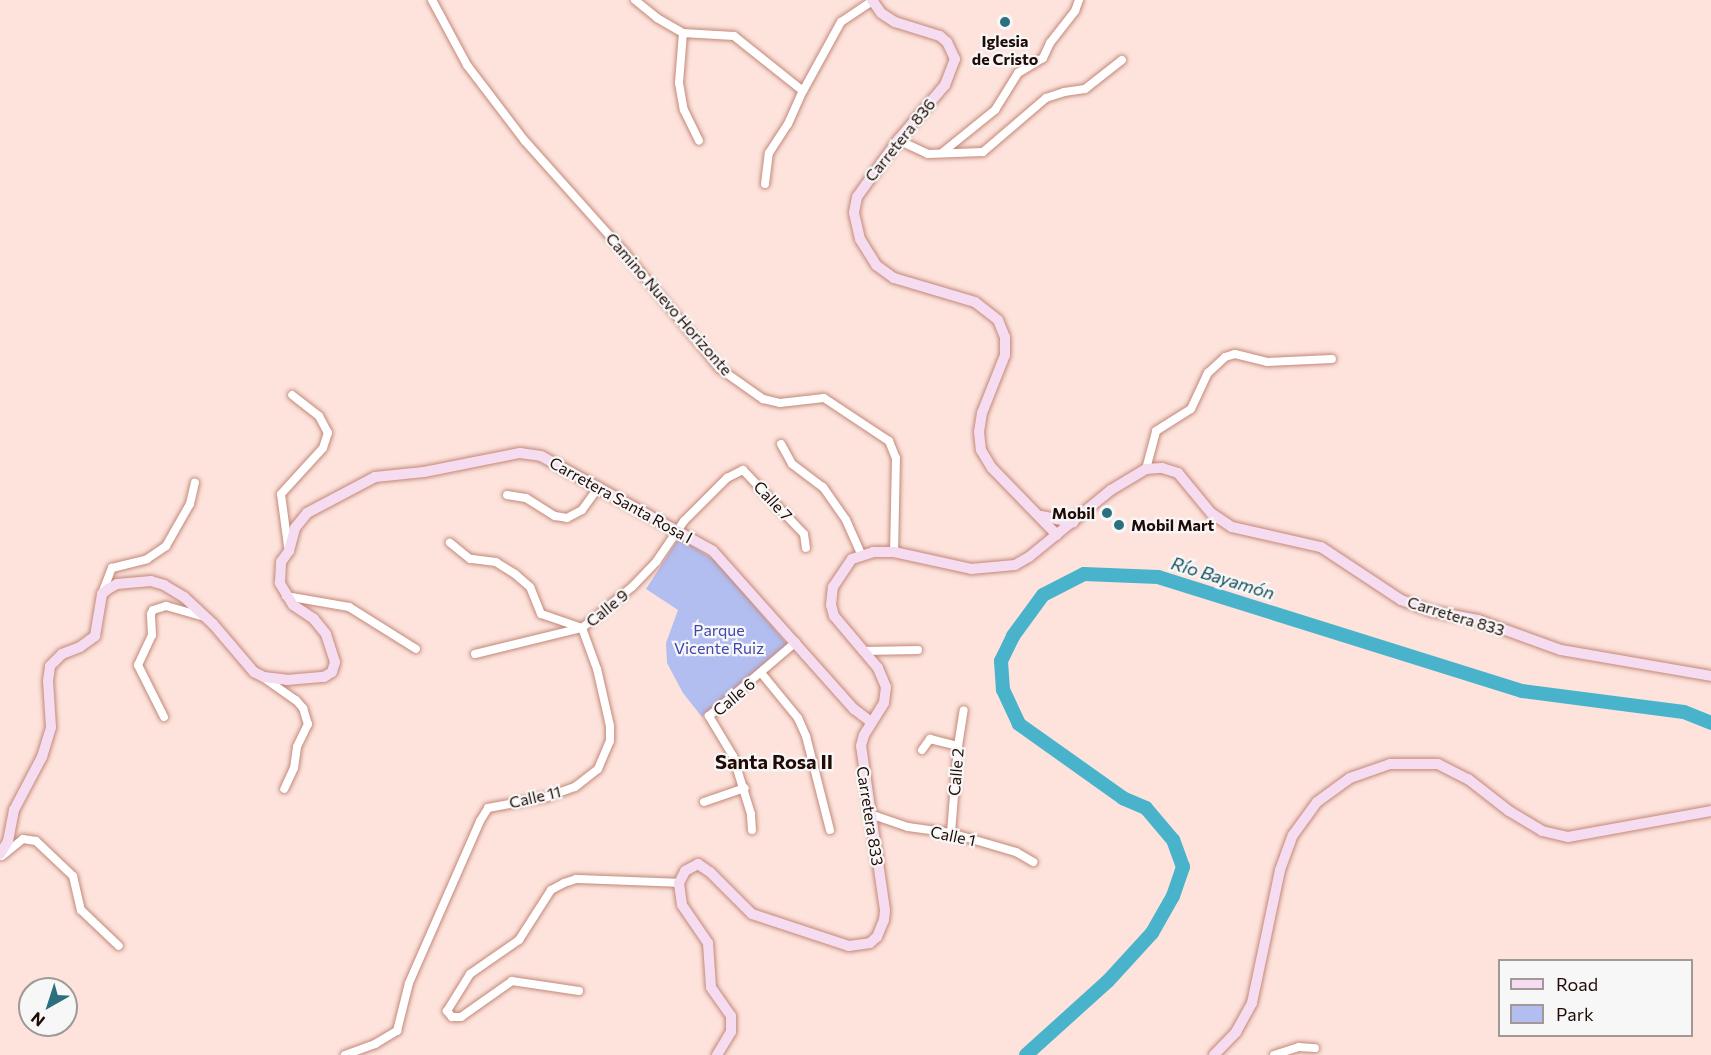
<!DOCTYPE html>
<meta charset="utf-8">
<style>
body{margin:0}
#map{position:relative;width:1711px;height:1055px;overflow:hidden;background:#fde3dc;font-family:Commissioner,sans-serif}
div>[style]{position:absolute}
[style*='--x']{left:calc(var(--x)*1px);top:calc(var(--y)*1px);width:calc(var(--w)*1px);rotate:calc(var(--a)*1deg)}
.green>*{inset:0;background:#b2bdf0}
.river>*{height:14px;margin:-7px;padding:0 7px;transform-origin:7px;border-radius:7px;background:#49b3cb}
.roads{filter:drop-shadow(0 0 2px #c38879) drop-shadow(0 0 2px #c38879)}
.street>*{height:8px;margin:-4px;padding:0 4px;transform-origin:4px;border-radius:4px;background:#fff}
.secondary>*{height:10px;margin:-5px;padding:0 5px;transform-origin:5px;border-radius:5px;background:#f6dcf0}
.dots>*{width:16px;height:16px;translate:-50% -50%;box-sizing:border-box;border:3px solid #f7f7f7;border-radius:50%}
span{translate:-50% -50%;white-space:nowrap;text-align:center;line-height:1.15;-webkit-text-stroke:4.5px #f7f7f7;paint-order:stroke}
.poi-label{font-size:16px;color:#200b06;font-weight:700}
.right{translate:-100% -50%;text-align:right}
.left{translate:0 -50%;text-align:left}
.street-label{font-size:16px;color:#200b06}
.park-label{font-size:16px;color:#4148ab}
.water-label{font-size:18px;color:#13505d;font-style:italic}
.quarter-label{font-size:20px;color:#200b06;font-weight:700}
.legend{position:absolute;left:1498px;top:959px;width:195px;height:78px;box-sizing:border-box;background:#f7f7f7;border:2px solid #a19997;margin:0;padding:8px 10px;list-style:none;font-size:18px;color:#200b06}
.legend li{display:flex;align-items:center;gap:12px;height:30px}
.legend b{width:30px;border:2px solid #a19997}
.north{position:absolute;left:18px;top:977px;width:60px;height:60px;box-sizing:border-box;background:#f7f7f7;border:2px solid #a19997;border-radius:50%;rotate:219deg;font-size:16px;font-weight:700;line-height:24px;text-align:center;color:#200b06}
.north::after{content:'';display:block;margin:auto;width:21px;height:27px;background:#2c7080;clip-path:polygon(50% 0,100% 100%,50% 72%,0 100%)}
</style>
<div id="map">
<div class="green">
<div style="clip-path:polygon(679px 538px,716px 561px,788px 645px,702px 717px,683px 693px,667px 663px,666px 643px,678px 610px,646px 589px)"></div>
</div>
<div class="river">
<div style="--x:1026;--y:1055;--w:110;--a:-42.1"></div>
<div style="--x:1108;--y:981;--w:65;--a:-47.5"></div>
<div style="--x:1152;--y:933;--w:43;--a:-60.4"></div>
<div style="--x:1173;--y:896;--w:31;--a:-71"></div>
<div style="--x:1183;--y:867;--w:29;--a:-110"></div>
<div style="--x:1173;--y:840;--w:42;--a:-130.2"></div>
<div style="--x:1146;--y:808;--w:25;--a:-157"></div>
<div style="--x:1123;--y:798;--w:128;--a:-144.6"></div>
<div style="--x:1019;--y:724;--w:38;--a:-115"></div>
<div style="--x:1003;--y:690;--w:29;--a:-94"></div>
<div style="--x:1001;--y:661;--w:28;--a:-64"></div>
<div style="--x:1013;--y:636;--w:51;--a:-53.8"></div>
<div style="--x:1043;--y:595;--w:46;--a:-27.1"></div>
<div style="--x:1084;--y:574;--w:74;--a:2.3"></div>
<div style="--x:1158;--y:577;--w:381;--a:17.4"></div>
<div style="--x:1522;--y:691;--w:163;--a:7.4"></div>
<div style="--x:1684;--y:712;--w:29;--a:22"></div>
</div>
<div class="roads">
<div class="street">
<div style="--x:432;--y:0;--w:74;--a:61.7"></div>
<div style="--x:467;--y:65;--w:96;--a:52.7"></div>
<div style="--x:525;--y:141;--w:150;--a:48.2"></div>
<div style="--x:625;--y:253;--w:149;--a:50.7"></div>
<div style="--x:719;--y:368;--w:54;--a:35.2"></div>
<div style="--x:763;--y:399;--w:17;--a:13"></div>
<div style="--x:780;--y:403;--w:44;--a:-6.5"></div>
<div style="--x:824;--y:398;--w:78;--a:33.5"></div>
<div style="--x:889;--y:441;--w:18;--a:68"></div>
<div style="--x:896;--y:458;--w:94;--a:91.2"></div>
<div style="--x:635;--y:0;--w:28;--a:39"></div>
<div style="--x:657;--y:18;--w:30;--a:30"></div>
<div style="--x:683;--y:33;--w:51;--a:3.4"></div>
<div style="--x:734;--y:36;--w:88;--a:38.6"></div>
<div style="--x:683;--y:33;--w:50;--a:94.6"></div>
<div style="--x:679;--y:83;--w:27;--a:80"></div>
<div style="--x:684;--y:110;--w:34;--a:64"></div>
<div style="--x:898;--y:140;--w:33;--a:25"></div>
<div style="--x:928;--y:154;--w:55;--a:-2.1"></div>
<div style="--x:983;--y:152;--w:83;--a:-40.6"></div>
<div style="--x:1046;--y:98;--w:19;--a:-18"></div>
<div style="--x:1064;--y:92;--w:21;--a:-8"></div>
<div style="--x:1085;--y:89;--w:47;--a:-38.1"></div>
<div style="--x:943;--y:152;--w:67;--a:-38.9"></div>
<div style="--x:995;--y:110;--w:44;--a:-58.1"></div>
<div style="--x:1018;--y:73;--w:29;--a:-31"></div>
<div style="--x:1043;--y:58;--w:17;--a:-65"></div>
<div style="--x:1050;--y:43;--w:41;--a:-52"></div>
<div style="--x:1075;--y:11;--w:12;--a:-70"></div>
<div style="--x:765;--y:184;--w:31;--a:-83"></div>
<div style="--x:769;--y:153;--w:35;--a:-57"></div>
<div style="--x:788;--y:124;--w:36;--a:-66"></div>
<div style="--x:803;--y:91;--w:79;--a:-61.2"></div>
<div style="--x:841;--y:22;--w:37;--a:-34"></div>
<div style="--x:781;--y:444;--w:23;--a:61"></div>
<div style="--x:792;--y:464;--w:39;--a:37"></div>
<div style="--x:823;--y:487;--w:40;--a:55.1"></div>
<div style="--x:846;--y:520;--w:39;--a:66"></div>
<div style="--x:1146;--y:469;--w:39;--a:-75"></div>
<div style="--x:1156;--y:431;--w:41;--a:-32.2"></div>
<div style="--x:1191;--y:409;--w:40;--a:-65"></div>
<div style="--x:1208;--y:373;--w:23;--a:-43"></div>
<div style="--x:1225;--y:357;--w:10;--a:-17"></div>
<div style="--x:1235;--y:354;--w:33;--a:14"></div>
<div style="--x:1267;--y:362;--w:65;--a:-2.6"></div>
<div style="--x:507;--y:495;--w:19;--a:9"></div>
<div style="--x:526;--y:498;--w:34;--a:32"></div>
<div style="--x:555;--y:516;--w:12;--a:9"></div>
<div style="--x:567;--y:518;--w:17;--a:-28"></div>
<div style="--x:582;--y:510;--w:29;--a:-54"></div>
<div style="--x:288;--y:546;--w:52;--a:-97.7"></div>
<div style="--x:281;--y:494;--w:62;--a:-47.6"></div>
<div style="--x:323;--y:448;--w:16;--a:-72"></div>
<div style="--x:328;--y:433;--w:19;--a:-118"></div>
<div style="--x:319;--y:416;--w:34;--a:-142"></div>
<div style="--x:103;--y:591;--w:25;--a:-69"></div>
<div style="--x:112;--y:568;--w:36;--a:-14"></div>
<div style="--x:147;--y:559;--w:23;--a:-34"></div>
<div style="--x:166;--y:546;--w:48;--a:-60.3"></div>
<div style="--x:190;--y:504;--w:22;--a:-77"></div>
<div style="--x:286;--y:596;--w:64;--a:9.9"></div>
<div style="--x:349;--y:607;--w:79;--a:32.1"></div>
<div style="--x:863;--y:651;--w:55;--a:-1"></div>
<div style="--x:475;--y:654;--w:110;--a:-13.7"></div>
<div style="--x:582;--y:628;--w:65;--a:-39.4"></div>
<div style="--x:632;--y:587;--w:35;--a:-46"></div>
<div style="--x:656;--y:562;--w:50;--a:-55.7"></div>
<div style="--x:684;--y:521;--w:61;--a:-45"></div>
<div style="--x:727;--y:478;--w:18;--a:-27"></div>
<div style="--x:743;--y:470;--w:88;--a:46.4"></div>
<div style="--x:804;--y:534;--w:14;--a:82"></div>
<div style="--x:762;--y:674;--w:57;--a:50.7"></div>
<div style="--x:798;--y:718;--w:20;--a:66"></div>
<div style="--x:806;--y:736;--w:97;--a:75.7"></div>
<div style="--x:264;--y:678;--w:39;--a:35"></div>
<div style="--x:296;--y:700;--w:11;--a:49"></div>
<div style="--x:303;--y:708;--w:17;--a:73"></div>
<div style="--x:308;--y:724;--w:25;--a:116"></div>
<div style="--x:297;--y:747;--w:21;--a:98"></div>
<div style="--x:294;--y:768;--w:23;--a:115"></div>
<div style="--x:164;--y:717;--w:58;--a:-116.6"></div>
<div style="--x:138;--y:665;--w:33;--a:-65"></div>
<div style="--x:152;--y:635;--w:21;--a:-93"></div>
<div style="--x:151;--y:614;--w:4;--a:-63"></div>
<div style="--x:153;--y:610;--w:14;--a:-17"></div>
<div style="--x:166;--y:606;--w:41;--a:15.8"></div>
<div style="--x:922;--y:750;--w:14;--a:-54"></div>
<div style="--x:930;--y:739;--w:29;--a:14"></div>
<div style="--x:704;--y:802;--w:43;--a:-18.9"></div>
<div style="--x:870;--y:814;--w:40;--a:18.9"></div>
<div style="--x:908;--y:827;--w:43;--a:7.9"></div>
<div style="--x:951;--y:833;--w:68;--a:16.3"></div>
<div style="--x:1016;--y:852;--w:20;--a:30"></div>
<div style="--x:752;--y:830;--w:16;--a:-94"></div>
<div style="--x:751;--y:814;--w:61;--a:-107.2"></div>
<div style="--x:733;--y:756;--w:47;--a:-121"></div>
<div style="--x:709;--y:716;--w:114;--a:-40.4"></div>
<div style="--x:951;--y:833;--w:87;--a:-85.4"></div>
<div style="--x:958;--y:746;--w:36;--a:-81"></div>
<div style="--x:2;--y:856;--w:27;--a:-39"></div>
<div style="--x:23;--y:839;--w:13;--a:9"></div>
<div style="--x:36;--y:841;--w:51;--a:43.4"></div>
<div style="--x:73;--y:876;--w:35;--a:77"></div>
<div style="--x:81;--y:910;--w:52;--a:43.5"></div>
<div style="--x:579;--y:991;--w:68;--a:-171.5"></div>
<div style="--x:512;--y:981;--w:62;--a:144.8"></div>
<div style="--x:461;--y:1017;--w:9;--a:180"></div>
<div style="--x:452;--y:1017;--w:8;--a:-130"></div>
<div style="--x:447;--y:1011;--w:44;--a:-58.1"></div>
<div style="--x:470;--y:974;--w:60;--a:-34.8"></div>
<div style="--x:519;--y:940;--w:59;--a:-57.4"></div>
<div style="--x:551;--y:890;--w:15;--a:-28"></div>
<div style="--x:564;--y:883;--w:13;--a:-18"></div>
<div style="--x:576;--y:879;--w:103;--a:2.2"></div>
<div style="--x:345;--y:1055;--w:32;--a:-20"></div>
<div style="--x:375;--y:1044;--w:26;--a:-31"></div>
<div style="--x:397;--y:1031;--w:49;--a:-76"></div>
<div style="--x:409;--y:983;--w:177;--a:-66.3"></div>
<div style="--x:480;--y:821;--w:15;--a:-58"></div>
<div style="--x:488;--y:808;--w:60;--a:-10.6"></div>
<div style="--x:547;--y:797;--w:30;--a:-20"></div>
<div style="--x:575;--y:787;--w:29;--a:-38"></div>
<div style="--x:598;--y:769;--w:30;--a:-67"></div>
<div style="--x:610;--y:741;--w:15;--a:-90"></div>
<div style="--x:610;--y:726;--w:58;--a:-102.8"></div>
<div style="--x:597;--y:669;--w:44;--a:-110.1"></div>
<div style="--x:582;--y:628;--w:43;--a:-161.1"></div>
<div style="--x:541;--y:614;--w:29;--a:-112"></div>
<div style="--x:530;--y:587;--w:20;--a:-139"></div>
<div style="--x:515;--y:574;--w:22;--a:-148"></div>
<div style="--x:496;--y:562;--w:26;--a:-173"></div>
<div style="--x:470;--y:559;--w:26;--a:-141"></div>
<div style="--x:1274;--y:1055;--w:26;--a:-18"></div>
<div style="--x:1299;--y:1047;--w:16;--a:4"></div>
</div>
<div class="secondary">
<div style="--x:872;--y:0;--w:16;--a:55"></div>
<div style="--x:881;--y:13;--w:17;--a:33"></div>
<div style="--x:895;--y:22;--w:47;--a:17.3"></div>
<div style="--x:940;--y:36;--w:9;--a:41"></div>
<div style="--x:947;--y:42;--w:19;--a:65"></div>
<div style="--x:955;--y:59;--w:28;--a:111"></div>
<div style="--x:945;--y:85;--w:72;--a:130.5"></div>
<div style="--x:898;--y:140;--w:70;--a:125.7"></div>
<div style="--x:857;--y:197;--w:16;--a:101"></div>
<div style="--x:854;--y:213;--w:27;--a:77"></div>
<div style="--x:860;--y:239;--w:31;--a:58"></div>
<div style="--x:876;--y:265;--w:22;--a:36"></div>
<div style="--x:894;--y:278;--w:84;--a:16.5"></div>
<div style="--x:975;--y:302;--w:29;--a:38"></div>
<div style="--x:998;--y:320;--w:18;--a:68"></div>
<div style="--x:1005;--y:337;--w:18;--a:90"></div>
<div style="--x:1005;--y:355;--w:62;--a:111.6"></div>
<div style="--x:982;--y:413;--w:19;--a:99"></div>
<div style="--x:979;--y:432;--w:18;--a:84"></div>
<div style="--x:981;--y:450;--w:21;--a:59"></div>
<div style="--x:992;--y:468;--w:93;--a:45.9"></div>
<div style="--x:1041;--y:516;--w:33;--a:11"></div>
<div style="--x:0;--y:854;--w:15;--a:-58"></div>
<div style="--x:8;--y:841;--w:32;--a:-79"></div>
<div style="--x:14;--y:810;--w:60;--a:-62.2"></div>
<div style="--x:42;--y:757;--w:31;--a:-73"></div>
<div style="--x:51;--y:727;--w:46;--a:-93.7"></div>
<div style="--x:48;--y:681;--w:15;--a:-82"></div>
<div style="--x:50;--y:666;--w:17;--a:-45"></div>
<div style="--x:62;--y:654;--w:19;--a:-21"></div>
<div style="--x:80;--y:647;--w:19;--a:-36"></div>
<div style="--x:95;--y:636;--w:43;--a:-80.5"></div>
<div style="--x:102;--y:594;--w:8;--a:-40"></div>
<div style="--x:108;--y:589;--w:10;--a:-29"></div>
<div style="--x:117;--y:584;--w:34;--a:-5"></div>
<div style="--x:151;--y:581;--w:14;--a:17"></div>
<div style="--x:164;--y:585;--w:23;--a:31"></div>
<div style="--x:184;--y:597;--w:40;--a:43"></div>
<div style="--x:213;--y:624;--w:63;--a:49.5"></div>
<div style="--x:254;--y:672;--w:11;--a:27"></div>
<div style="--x:264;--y:677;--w:23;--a:7"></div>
<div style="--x:287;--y:680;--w:37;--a:-5"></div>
<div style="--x:324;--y:677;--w:9;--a:-32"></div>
<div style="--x:332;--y:672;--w:10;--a:-73"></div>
<div style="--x:335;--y:662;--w:29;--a:-108"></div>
<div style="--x:326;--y:634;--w:19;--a:-129"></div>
<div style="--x:314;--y:619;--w:25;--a:-146"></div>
<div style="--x:293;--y:605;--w:26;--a:-121"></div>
<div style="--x:280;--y:583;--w:21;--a:-87"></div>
<div style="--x:281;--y:562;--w:14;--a:-54"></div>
<div style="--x:289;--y:551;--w:24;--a:-75"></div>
<div style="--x:295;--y:528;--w:19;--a:-51"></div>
<div style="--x:307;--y:513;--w:77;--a:-27.9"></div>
<div style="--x:375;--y:477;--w:49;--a:-5.8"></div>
<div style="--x:424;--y:472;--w:98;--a:-11.2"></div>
<div style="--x:520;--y:453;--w:21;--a:8"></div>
<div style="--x:541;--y:456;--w:196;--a:28.9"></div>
<div style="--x:713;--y:551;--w:212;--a:48.3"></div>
<div style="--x:854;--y:709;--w:21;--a:37"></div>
<div style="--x:717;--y:1055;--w:27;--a:-59"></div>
<div style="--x:731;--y:1032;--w:16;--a:-90"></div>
<div style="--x:731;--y:1016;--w:35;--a:-125"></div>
<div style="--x:711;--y:987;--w:44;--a:-93.9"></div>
<div style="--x:708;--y:943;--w:46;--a:-124.4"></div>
<div style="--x:682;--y:905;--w:22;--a:-98"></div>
<div style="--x:679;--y:883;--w:13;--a:-63"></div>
<div style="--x:685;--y:871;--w:15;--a:-28"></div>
<div style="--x:698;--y:864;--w:14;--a:34"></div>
<div style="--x:710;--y:872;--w:59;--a:45"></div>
<div style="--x:752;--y:914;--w:102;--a:18.3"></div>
<div style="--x:849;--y:946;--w:21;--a:-8"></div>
<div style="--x:870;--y:943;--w:9;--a:-41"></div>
<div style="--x:877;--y:937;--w:18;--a:-68"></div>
<div style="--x:884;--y:920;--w:10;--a:-84"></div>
<div style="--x:885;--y:910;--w:166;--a:-98.3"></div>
<div style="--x:861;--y:746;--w:11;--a:-75"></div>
<div style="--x:864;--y:735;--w:38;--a:-58"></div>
<div style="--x:884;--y:703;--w:16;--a:-83"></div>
<div style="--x:886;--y:687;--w:21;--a:-113"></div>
<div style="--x:878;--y:668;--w:68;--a:-130.2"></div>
<div style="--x:834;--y:616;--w:11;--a:-105"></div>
<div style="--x:831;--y:605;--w:18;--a:-84"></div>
<div style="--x:833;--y:587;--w:34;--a:-56"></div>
<div style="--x:852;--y:559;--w:22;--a:-18"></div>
<div style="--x:873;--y:552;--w:21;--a:0"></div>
<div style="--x:894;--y:552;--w:79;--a:12.4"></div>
<div style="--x:971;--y:569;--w:44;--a:-5.2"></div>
<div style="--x:1015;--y:565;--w:16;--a:-30"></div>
<div style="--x:1029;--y:557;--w:106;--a:-39.3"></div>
<div style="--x:1111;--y:490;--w:41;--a:-31"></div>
<div style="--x:1146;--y:469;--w:16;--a:-4"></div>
<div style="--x:1162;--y:468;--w:17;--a:17"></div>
<div style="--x:1178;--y:473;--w:52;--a:50.5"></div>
<div style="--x:1211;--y:513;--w:25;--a:34"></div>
<div style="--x:1232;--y:527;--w:91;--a:12.7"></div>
<div style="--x:1321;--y:547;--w:96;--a:33.5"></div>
<div style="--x:1401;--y:600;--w:32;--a:20"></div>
<div style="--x:1431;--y:611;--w:48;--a:10.8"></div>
<div style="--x:1478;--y:620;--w:88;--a:19.9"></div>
<div style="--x:1561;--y:650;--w:152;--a:9.8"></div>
<div style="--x:1214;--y:1055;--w:32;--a:-46"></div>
<div style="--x:1236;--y:1032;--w:33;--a:-61"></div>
<div style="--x:1252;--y:1003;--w:136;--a:-78.1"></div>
<div style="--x:1280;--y:870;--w:37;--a:-70"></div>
<div style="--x:1293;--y:835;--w:41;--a:-54"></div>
<div style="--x:1317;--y:802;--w:41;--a:-36"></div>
<div style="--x:1350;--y:778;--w:42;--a:-19.3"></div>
<div style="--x:1390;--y:764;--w:48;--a:0"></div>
<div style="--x:1438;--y:764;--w:34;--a:27"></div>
<div style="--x:1468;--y:779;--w:52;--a:38"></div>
<div style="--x:1509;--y:811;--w:39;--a:31"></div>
<div style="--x:1542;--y:831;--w:27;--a:13"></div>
<div style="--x:1568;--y:837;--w:145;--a:-10.3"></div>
</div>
</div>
<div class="dots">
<div style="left:1005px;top:22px;background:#2c7080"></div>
<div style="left:1107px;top:513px;background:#2c7080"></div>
<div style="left:1119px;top:525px;background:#2c7080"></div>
</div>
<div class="poi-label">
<span style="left:1005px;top:50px">Iglesia<br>de Cristo</span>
<span class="right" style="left:1095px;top:513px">Mobil</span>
<span class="left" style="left:1131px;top:525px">Mobil Mart</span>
</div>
<div class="street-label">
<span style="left:900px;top:140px;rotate:-51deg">Carretera 836</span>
<span style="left:669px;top:304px;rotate:49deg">Camino Nuevo Horizonte</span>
<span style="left:621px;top:500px;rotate:29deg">Carretera Santa Rosa I</span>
<span style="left:773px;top:501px;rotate:47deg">Calle 7</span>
<span style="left:607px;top:608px;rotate:-39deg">Calle 9</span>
<span style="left:1456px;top:616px;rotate:17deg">Carretera 833</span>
<span style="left:734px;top:697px;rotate:-40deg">Calle 6</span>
<span style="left:956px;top:772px;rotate:-85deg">Calle 2</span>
<span style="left:535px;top:797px;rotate:-13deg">Calle 11</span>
<span style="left:870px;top:816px;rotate:81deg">Carretera 833</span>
<span style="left:953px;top:836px;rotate:12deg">Calle 1</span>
</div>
<div class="park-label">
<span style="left:719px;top:639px">Parque<br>Vicente Ruiz</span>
</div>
<div class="water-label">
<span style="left:1223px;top:578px;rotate:17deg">Río Bayamón</span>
</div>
<div class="quarter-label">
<span style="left:774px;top:761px">Santa Rosa II</span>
</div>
<ul class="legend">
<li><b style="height:8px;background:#f6dcf0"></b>Road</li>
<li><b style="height:16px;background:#b2bdf0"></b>Park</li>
</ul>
<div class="north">N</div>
</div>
